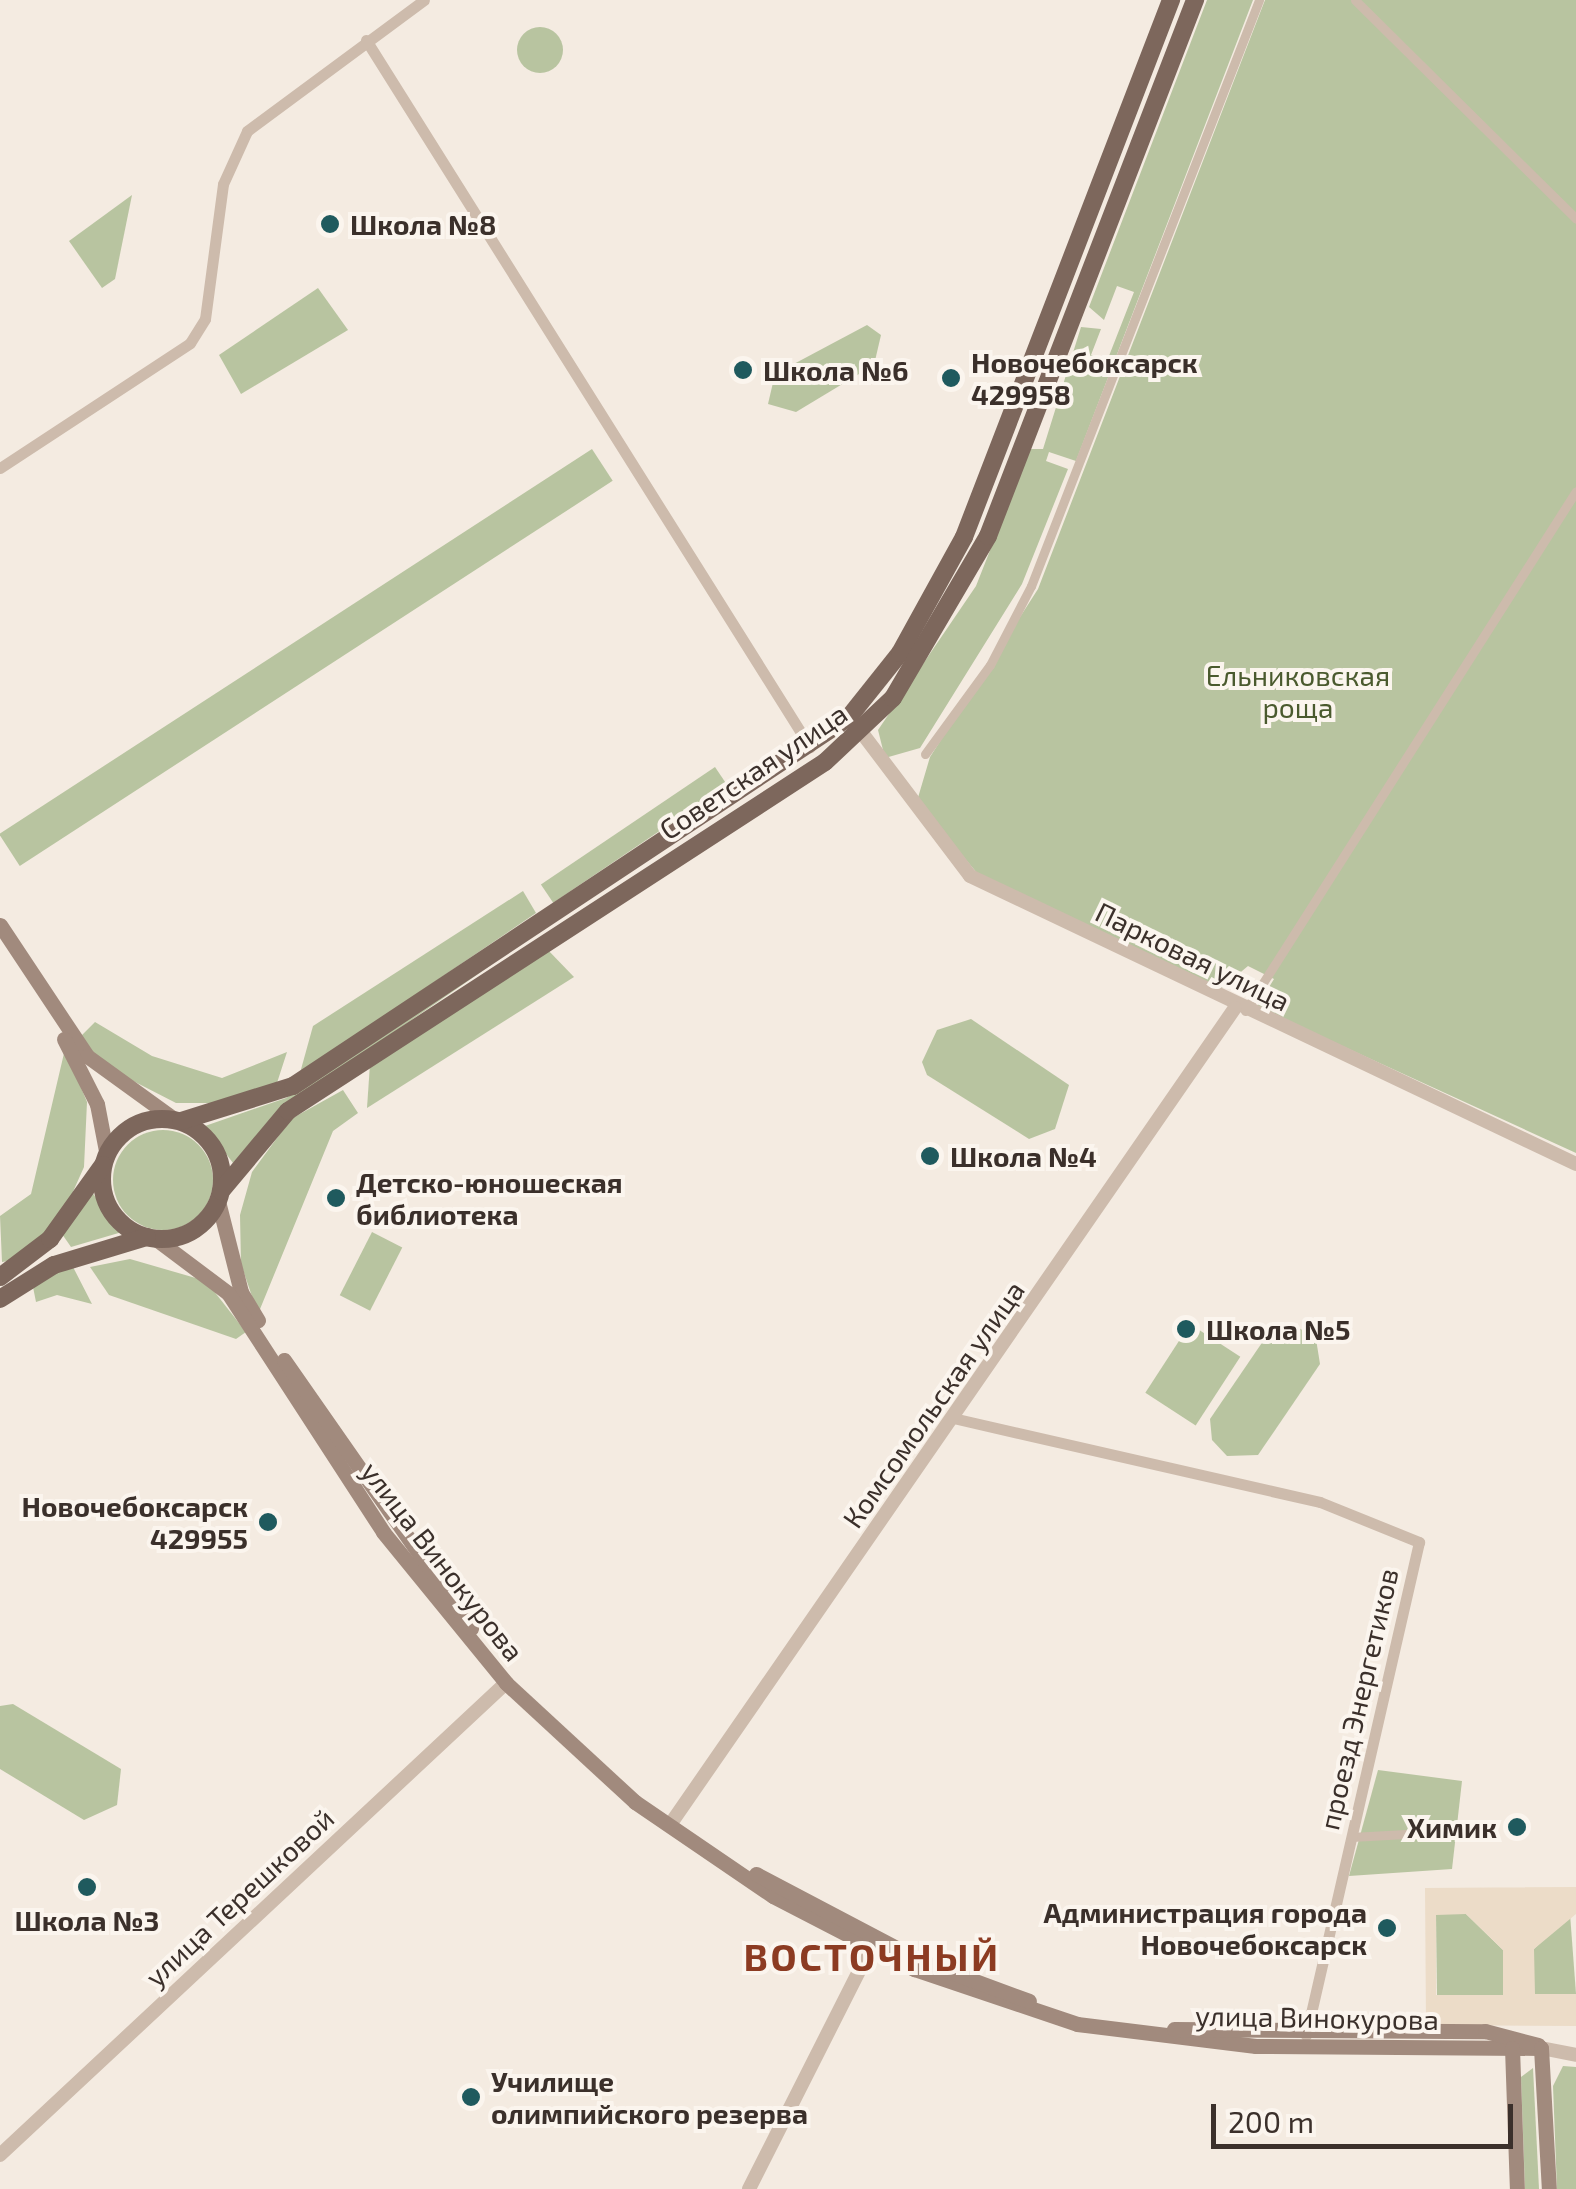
<!DOCTYPE html>
<meta charset="utf-8">
<style>
body{margin:0}
#map{position:relative;width:1576px;height:2189px;overflow:hidden;background:#f4ebe1;font-family:"Exo 2",sans-serif}
div>[style]{position:absolute}
[style*='--x']{left:calc(var(--x)*1px);top:calc(var(--y)*1px);width:calc(var(--w)*1px);rotate:calc(var(--a)*1deg)}
.green>*{inset:0;background:#b8c4a0;transform-origin:0 0}
.round{border-radius:50%}
.plaza>*{inset:0;background:#ecdcc8}
.pedestrian>*{height:9px;margin:-4.5px;padding:0 4.5px;transform-origin:4.5px;border-radius:4.5px;background:#cdbbac}
.minor>*{height:11px;margin:-5.5px;padding:0 5.5px;transform-origin:5.5px;border-radius:5.5px;background:#cdbbac}
.tertiary>*{height:14px;margin:-7px;padding:0 7px;transform-origin:7px;border-radius:7px;background:#cdbbac}
.secondary>*{height:15px;margin:-7.5px;padding:0 7.5px;transform-origin:7.5px;border-radius:7.5px;background:#a18a7d}
.primary>*{height:18px;margin:-9px;padding:0 9px;transform-origin:9px;border-radius:9px;background:#7d675c}
.primary>.ring{margin:-9px;padding:0;box-sizing:content-box;background:none;border:18px solid #7d675c;border-radius:50%}
.dots>*{width:28px;height:28px;translate:-50% -50%;box-sizing:border-box;border:5px solid #fbf5ee;border-radius:50%}
span{translate:-50% -50%;white-space:nowrap;text-align:center;line-height:1.15;-webkit-text-stroke:8px #fbf5ee;paint-order:stroke}
.poi-label{font-size:28px;color:#3b302b;font-weight:700}
.left{translate:0 -50%;text-align:left}
.right{translate:-100% -50%;text-align:right}
.park-label{font-size:28px;color:#4a5a2e}
.street-label{font-size:28px;color:#3b302b}
.district-label{font-size:38px;color:#8c3b22;font-weight:700;letter-spacing:2.5px}
.scale{position:absolute;left:1211px;top:2104px;width:302px;height:45px;box-sizing:border-box;border:5px solid #3b302b;border-top:0;padding-left:12px;font-size:30px;line-height:35px;white-space:nowrap;color:#3b302b;-webkit-text-stroke:8px #fbf5ee;paint-order:stroke}
</style>
<div id="map">
<div class="green">
<div style="clip-path:polygon(1207px 0,1253px 0,1076px 461px,1049px 452px,1046px 461px,1068px 469px,1022px 584px,920px 748px,885px 758px,878px 730px,976px 586px,1030px 449px,1043px 449px,1081px 327px,1101px 329px,1091px 355px,1107px 361px,1134px 292px,1117px 286px,1104px 320px,1089px 307px)"></div>
<div style="clip-path:polygon(1265px 0,1576px 0,1576px 1153px,1257px 1007px,1274px 979px,1248px 966px,1218px 991px,982px 879px,917px 801px,930px 757px,1038px 589px)"></div>
<div class="round" style="left:517px;top:27px;width:46px;height:46px"></div>
<div style="clip-path:polygon(132px 195px,115px 279px,102px 288px,69px 241px)"></div>
<div style="clip-path:polygon(318px 288px,348px 330px,241px 394px,219px 355px)"></div>
<div style="clip-path:polygon(867px 325px,881px 335px,874px 365px,796px 412px,768px 404px,775px 374px)"></div>
<div style="left:592px;top:449px;width:38px;height:707px;rotate:57deg"></div>
<div style="left:715px;top:767px;width:22px;height:210px;rotate:56deg"></div>
<div style="clip-path:polygon(523px 891px,536px 913px,300px 1073px,313px 1026px)"></div>
<div style="clip-path:polygon(546px 948px,574px 977px,367px 1108px,370px 1064px)"></div>
<div style="clip-path:polygon(494px 963px,274px 1115px,233px 1163px,205px 1126px,286px 1098px)"></div>
<div style="clip-path:polygon(971px 1019px,1069px 1085px,1055px 1129px,1029px 1139px,927px 1075px,922px 1062px,937px 1030px)"></div>
<div style="clip-path:polygon(95px 1022px,152px 1056px,222px 1078px,287px 1052px,276px 1086px,228px 1103px,176px 1103px,102px 1065px,81px 1036px)"></div>
<div style="clip-path:polygon(65px 1049px,87px 1102px,84px 1167px,59px 1223px,20px 1259px,2px 1262px,0 1216px,31px 1194px)"></div>
<div style="clip-path:polygon(343px 1090px,358px 1113px,333px 1131px,258px 1314px,241px 1264px,240px 1215px,252px 1172px,291px 1119px)"></div>
<div class="round" style="left:113px;top:1130px;width:100px;height:100px"></div>
<div style="clip-path:polygon(91px 1191px,122px 1232px,71px 1247px,62px 1234px)"></div>
<div style="left:372px;top:1232px;width:34px;height:71px;rotate:27deg"></div>
<div style="clip-path:polygon(130px 1259px,206px 1281px,246px 1332px,236px 1339px,109px 1295px,90px 1267px)"></div>
<div style="clip-path:polygon(72px 1265px,92px 1304px,57px 1295px,36px 1302px,32px 1282px)"></div>
<div style="left:1190px;top:1324px;width:60px;height:82px;rotate:33deg"></div>
<div style="clip-path:polygon(1293px 1324px,1316px 1339px,1320px 1364px,1258px 1455px,1227px 1456px,1212px 1440px,1210px 1419px,1272px 1328px)"></div>
<div style="clip-path:polygon(13px 1704px,121px 1769px,117px 1805px,84px 1820px,0 1769px,0 1706px)"></div>
<div style="clip-path:polygon(1378px 1770px,1462px 1781px,1452px 1869px,1349px 1876px)"></div>
<div style="clip-path:polygon(1436px 1914px,1466px 1914px,1503px 1950px,1503px 1995px,1437px 1996px)"></div>
<div style="clip-path:polygon(1570px 1914px,1576px 1994px,1534px 1995px,1534px 1949px)"></div>
<div style="clip-path:polygon(1563px 2066px,1576px 2067px,1576px 2189px,1557px 2189px,1553px 2086px)"></div>
<div style="clip-path:polygon(1533px 2068px,1539px 2189px,1525px 2189px,1521px 2077px)"></div>
</div>
<div class="plaza">
<div style="clip-path:polygon(evenodd,1576px 1887px,1576px 1914px,1534px 1949px,1535px 1994px,1576px 1994px,1576px 2026px,1426px 2025px,1425px 1888px,1576px 1887px,1466px 1914px,1503px 1950px,1503px 1995px,1436px 1995px,1436px 1915px,1466px 1914px)"></div>
</div>
<div class="pedestrian">
<div style="--x:1355;--y:0;--w:311;--a:44.7"></div>
<div style="--x:925;--y:754;--w:110;--a:-53.9"></div>
<div style="--x:990;--y:665;--w:89;--a:-62.6"></div>
<div style="--x:1031;--y:586;--w:629;--a:-68.74"></div>
<div style="--x:1245;--y:1011;--w:616;--a:-57.52"></div>
<div style="--x:1351;--y:1837;--w:128;--a:-3.1"></div>
</div>
<div class="minor">
<div style="--x:366;--y:40;--w:835;--a:57.87"></div>
<div style="--x:0;--y:468;--w:227;--a:-33.3"></div>
<div style="--x:190;--y:343;--w:28;--a:-58"></div>
<div style="--x:205;--y:319;--w:136;--a:-82.4"></div>
<div style="--x:223;--y:184;--w:58;--a:-65.6"></div>
<div style="--x:247;--y:131;--w:220;--a:-36.5"></div>
<div style="--x:953;--y:1418;--w:376;--a:12.9"></div>
<div style="--x:1320;--y:1502;--w:107;--a:22"></div>
<div style="--x:1419;--y:1542;--w:506;--a:102.91"></div>
</div>
<div class="tertiary">
<div style="--x:862;--y:733;--w:179;--a:52.9"></div>
<div style="--x:970;--y:876;--w:671;--a:25.42"></div>
<div style="--x:674;--y:1819;--w:986;--a:-55.33"></div>
<div style="--x:1541;--y:2048;--w:36;--a:11"></div>
<div style="--x:0;--y:2155;--w:692;--a:-43.01"></div>
<div style="--x:749;--y:2189;--w:269;--a:-63.2"></div>
</div>
<div class="secondary">
<div style="--x:0;--y:925;--w:157;--a:56.4"></div>
<div style="--x:87;--y:1056;--w:107;--a:35.9"></div>
<div style="--x:64;--y:1039;--w:73;--a:63.1"></div>
<div style="--x:97;--y:1104;--w:53;--a:79.1"></div>
<div style="--x:218;--y:1201;--w:94;--a:75.8"></div>
<div style="--x:241;--y:1292;--w:33;--a:59"></div>
<div style="--x:156;--y:1239;--w:90;--a:36.9"></div>
<div style="--x:228;--y:1293;--w:285;--a:57"></div>
<div style="--x:383;--y:1532;--w:195;--a:50.8"></div>
<div style="--x:506;--y:1683;--w:176;--a:42.7"></div>
<div style="--x:635;--y:1802;--w:167;--a:34.3"></div>
<div style="--x:773;--y:1896;--w:159;--a:27.4"></div>
<div style="--x:914;--y:1969;--w:172;--a:18.6"></div>
<div style="--x:1077;--y:2024;--w:180;--a:7"></div>
<div style="--x:1256;--y:2046;--w:285;--a:0.4"></div>
<div style="--x:284;--y:1360;--w:327;--a:55.1"></div>
<div style="--x:756;--y:1874;--w:187;--a:27.8"></div>
<div style="--x:921;--y:1961;--w:115;--a:20.3"></div>
<div style="--x:1174;--y:2029;--w:311;--a:0.4"></div>
<div style="--x:1485;--y:2031;--w:55;--a:14.8"></div>
<div style="--x:1512;--y:2048;--w:141;--a:88"></div>
<div style="--x:1541;--y:2048;--w:141;--a:86.8"></div>
</div>
<div class="primary">
<div class="ring" style="left:102px;top:1119px;width:102px;height:102px"></div>
<div style="--x:181;--y:1121;--w:117;--a:-17.4"></div>
<div style="--x:293;--y:1086;--w:667;--a:-33.57"></div>
<div style="--x:849;--y:717;--w:82;--a:-51.4"></div>
<div style="--x:900;--y:653;--w:132;--a:-61.1"></div>
<div style="--x:964;--y:537;--w:576;--a:-68.92"></div>
<div style="--x:221;--y:1191;--w:104;--a:-50.1"></div>
<div style="--x:288;--y:1111;--w:640;--a:-33.02"></div>
<div style="--x:825;--y:762;--w:93;--a:-43.3"></div>
<div style="--x:893;--y:698;--w:188;--a:-59.6"></div>
<div style="--x:988;--y:536;--w:575;--a:-68.88"></div>
<div style="--x:0;--y:1277;--w:63;--a:-37.2"></div>
<div style="--x:50;--y:1239;--w:91;--a:-54.4"></div>
<div style="--x:0;--y:1299;--w:64;--a:-32.2"></div>
<div style="--x:54;--y:1265;--w:97;--a:-16.8"></div>
</div>
<div class="dots">
<div style="left:330px;top:224px;background:#1f5a5e"></div>
<div style="left:743px;top:370px;background:#1f5a5e"></div>
<div style="left:951px;top:378px;background:#1f5a5e"></div>
<div style="left:930px;top:1156px;background:#1f5a5e"></div>
<div style="left:336px;top:1198px;background:#1f5a5e"></div>
<div style="left:1186px;top:1329px;background:#1f5a5e"></div>
<div style="left:268px;top:1522px;background:#1f5a5e"></div>
<div style="left:1517px;top:1827px;background:#1f5a5e"></div>
<div style="left:87px;top:1887px;background:#1f5a5e"></div>
<div style="left:1387px;top:1928px;background:#1f5a5e"></div>
<div style="left:471px;top:2097px;background:#1f5a5e"></div>
</div>
<div class="poi-label">
<span class="left" style="left:350px;top:224px">Школа №8</span>
<span class="left" style="left:971px;top:378px">Новочебоксарск<br>429958</span>
<span class="left" style="left:763px;top:370px">Школа №6</span>
<span class="left" style="left:950px;top:1156px">Школа №4</span>
<span class="left" style="left:356px;top:1198px">Детско-юношеская<br>библиотека</span>
<span class="left" style="left:1206px;top:1329px">Школа №5</span>
<span class="right" style="left:248px;top:1522px">Новочебоксарск<br>429955</span>
<span class="right" style="left:1497px;top:1827px">Химик</span>
<span class="right" style="left:1367px;top:1928px">Администрация города<br>Новочебоксарск</span>
<span style="left:87px;top:1920px">Школа №3</span>
<span class="left" style="left:491px;top:2097px">Училище<br>олимпийского резерва</span>
</div>
<div class="park-label">
<span style="left:1298px;top:691px">Ельниковская<br>роща</span>
</div>
<div class="street-label">
<span style="left:753px;top:771px;rotate:-34deg">Советская улица</span>
<span style="left:1193px;top:956px;rotate:26deg">Парковая улица</span>
<span style="left:933px;top:1404px;rotate:-55deg">Комсомольская улица</span>
<span style="left:443px;top:1561px;rotate:52deg">улица Винокурова</span>
<span style="left:1358px;top:1699px;rotate:-77deg">проезд Энергетиков</span>
<span style="left:239px;top:1897px;rotate:-43deg">улица Терешковой</span>
<span style="left:1317px;top:2017px;rotate:1deg">улица Винокурова</span>
</div>
<div class="district-label">
<span style="left:872px;top:1957px">ВОСТОЧНЫЙ</span>
</div>
<div class="scale">200 m</div>
</div>
